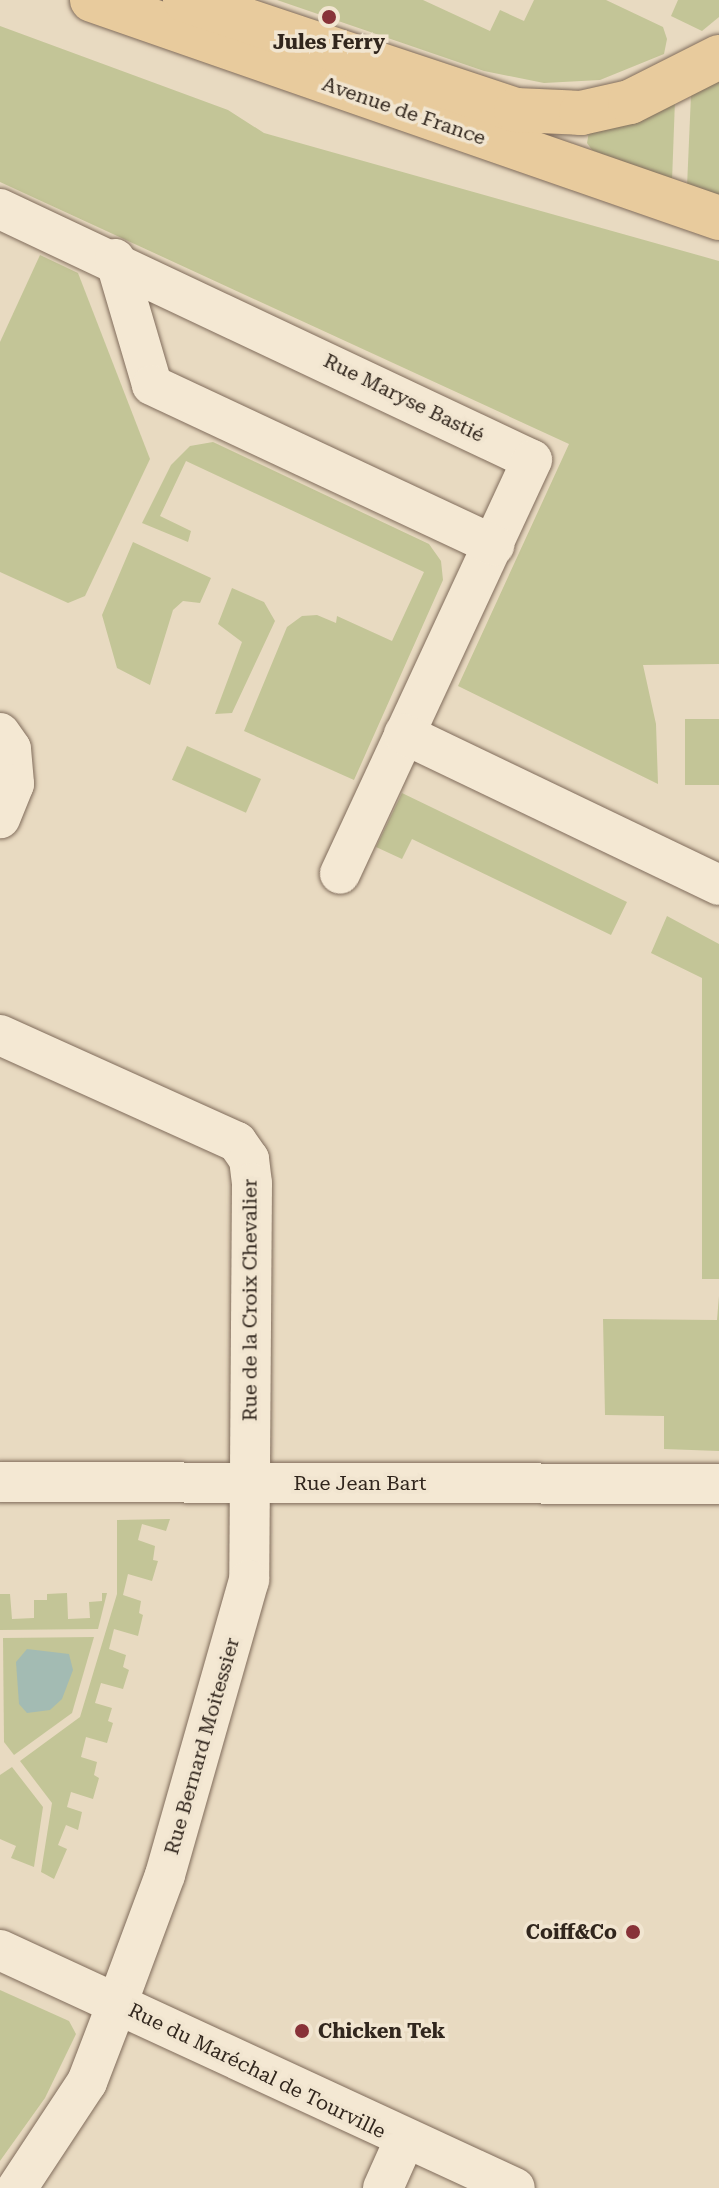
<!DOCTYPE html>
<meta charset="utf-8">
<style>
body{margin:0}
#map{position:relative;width:719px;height:2188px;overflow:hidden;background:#e8dac1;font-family:"Roboto Serif",serif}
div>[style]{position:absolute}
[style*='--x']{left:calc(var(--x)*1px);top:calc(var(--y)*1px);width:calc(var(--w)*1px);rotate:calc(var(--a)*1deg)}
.green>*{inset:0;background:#c3c597;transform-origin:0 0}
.water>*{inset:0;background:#a3bbb3}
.roads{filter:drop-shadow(0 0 2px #806c5b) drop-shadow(0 0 2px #806c5b)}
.minor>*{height:40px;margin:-20px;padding:0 20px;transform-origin:20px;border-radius:20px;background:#f4e8d3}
.major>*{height:44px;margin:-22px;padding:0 22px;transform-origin:22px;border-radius:22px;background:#e8cb9d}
.dots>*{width:22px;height:22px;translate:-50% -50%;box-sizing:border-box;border:4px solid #f1e5d0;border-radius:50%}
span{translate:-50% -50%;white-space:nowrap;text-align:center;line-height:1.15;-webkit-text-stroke:7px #f1e5d0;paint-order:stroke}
.poi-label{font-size:20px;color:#31261d;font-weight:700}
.right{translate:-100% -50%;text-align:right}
.left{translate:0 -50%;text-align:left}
.street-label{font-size:20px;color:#31261d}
</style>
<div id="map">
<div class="green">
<div style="clip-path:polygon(277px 0,423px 0,490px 31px,500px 10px,524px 21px,534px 0,606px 0,663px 27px,667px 39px,664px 54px,600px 80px,544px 83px,484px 71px)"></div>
<div style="clip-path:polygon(678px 0,719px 0,719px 17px,702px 31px,671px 16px)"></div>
<div style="clip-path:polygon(0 26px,228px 110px,264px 133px,719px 261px,719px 664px,643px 665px,656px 724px,658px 784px,458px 686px,569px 444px,0 182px)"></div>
<div style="clip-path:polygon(719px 81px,719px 201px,687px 187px,691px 95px)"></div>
<div style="clip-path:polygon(675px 100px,672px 181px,592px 150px,587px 143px,589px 132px)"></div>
<div style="clip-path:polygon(40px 255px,78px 273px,150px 459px,85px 596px,68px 603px,0 572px,0 342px)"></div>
<div style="clip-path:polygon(213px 442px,429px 544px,441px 561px,443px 580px,354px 780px,244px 731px,287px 627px,302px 616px,317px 615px,336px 623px,337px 616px,392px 641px,424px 572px,186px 461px,160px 516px,191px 531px,188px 542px,142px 523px,171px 465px,190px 446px)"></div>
<div style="clip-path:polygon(133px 542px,211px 578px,200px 603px,183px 601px,173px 610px,150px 685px,117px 668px,102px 615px)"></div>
<div style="clip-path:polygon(232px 588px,264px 602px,275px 621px,232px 713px,215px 714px,242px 642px,218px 624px)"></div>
<div style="left:685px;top:719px;width:34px;height:66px"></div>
<div style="left:187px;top:746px;width:81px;height:37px;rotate:24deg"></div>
<div style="clip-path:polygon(402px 793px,627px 902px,611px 935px,412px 839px,402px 859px,376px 847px)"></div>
<div style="clip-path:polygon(667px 916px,719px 944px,719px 1279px,702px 1279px,702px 978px,651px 953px)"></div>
<div style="clip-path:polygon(719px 1296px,719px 1451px,664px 1449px,664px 1416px,605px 1415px,603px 1319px,717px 1320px)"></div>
<div style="clip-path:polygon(170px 1519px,166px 1531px,142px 1524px,138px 1540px,155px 1546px,153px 1560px,158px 1561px,152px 1581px,128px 1574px,123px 1595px,141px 1601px,139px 1613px,143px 1615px,138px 1636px,114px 1629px,109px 1649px,126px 1655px,123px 1667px,129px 1670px,123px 1689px,101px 1683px,95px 1703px,112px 1708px,108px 1721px,113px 1723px,107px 1743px,86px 1737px,81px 1757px,97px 1762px,94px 1775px,99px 1778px,93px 1799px,71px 1792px,67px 1807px,82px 1812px,78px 1830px,66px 1825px,58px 1845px,67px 1849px,54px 1879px,41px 1872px,52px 1803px,20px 1761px,80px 1717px,117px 1594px,117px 1520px)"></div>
<div style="clip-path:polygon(67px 1593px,68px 1619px,90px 1618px,89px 1602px,102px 1601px,102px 1593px,107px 1593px,98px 1629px,0 1630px,0 1594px,10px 1594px,12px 1619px,34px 1618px,34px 1600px,47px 1600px,47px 1594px)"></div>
<div style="clip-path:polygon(94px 1637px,72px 1713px,14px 1755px,4px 1742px,3px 1638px)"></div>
<div style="clip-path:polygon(12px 1767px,43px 1807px,34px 1867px,11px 1858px,16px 1846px,0 1839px,0 1775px)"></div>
<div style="clip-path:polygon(0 1990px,69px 2021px,76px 2034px,45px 2098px,0 2161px)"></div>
</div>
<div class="water">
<div style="clip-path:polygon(27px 1649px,69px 1654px,73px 1670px,62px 1699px,50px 1710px,27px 1713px,19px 1704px,16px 1662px)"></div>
</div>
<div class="roads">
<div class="minor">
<div style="--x:0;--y:209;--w:588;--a:25.26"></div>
<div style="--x:532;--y:460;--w:456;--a:114.9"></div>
<div style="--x:115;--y:259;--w:131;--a:73.6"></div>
<div style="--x:152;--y:385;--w:378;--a:25.1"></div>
<div style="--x:0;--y:733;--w:19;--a:55"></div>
<div style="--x:11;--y:749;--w:35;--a:85"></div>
<div style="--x:14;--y:784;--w:37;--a:112"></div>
<div style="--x:404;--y:734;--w:349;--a:25.6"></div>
<div style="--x:0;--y:1035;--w:260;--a:24.3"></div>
<div style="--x:237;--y:1142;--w:21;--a:55"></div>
<div style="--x:249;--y:1159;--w:24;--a:83"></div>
<div style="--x:252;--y:1183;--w:397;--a:90.4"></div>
<div style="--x:249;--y:1580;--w:307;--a:105.9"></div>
<div style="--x:165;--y:1875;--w:138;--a:110.4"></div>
<div style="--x:117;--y:2004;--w:84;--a:111"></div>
<div style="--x:87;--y:2082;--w:127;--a:123.4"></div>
<div style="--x:0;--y:1482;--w:719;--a:0.16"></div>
<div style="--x:0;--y:1950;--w:567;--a:24.8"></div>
<div style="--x:383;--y:2188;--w:51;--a:-65.9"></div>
</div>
<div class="major">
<div style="--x:92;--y:0;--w:664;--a:19.17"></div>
<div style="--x:185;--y:0;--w:349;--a:18.4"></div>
<div style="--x:516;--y:110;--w:65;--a:2.6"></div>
<div style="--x:581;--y:113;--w:50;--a:-12.7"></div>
<div style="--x:630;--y:102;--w:100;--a:-26.8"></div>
</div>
</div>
<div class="dots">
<div style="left:329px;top:17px;background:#883238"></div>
<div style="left:633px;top:1932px;background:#883238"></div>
<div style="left:302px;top:2031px;background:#883238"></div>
</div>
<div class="poi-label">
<span style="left:329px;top:42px">Jules Ferry</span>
<span class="right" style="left:617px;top:1932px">Coiff&amp;Co</span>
<span class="left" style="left:318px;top:2031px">Chicken Tek</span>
</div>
<div class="street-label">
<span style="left:404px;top:111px;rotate:19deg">Avenue de France</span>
<span style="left:404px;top:398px;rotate:26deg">Rue Maryse Bastié</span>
<span style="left:250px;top:1300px;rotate:-90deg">Rue de la Croix Chevalier</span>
<span style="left:360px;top:1483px">Rue Jean Bart</span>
<span style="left:202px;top:1746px;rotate:-74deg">Rue Bernard Moitessier</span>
<span style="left:257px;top:2071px;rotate:26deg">Rue du Maréchal de Tourville</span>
</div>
</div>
